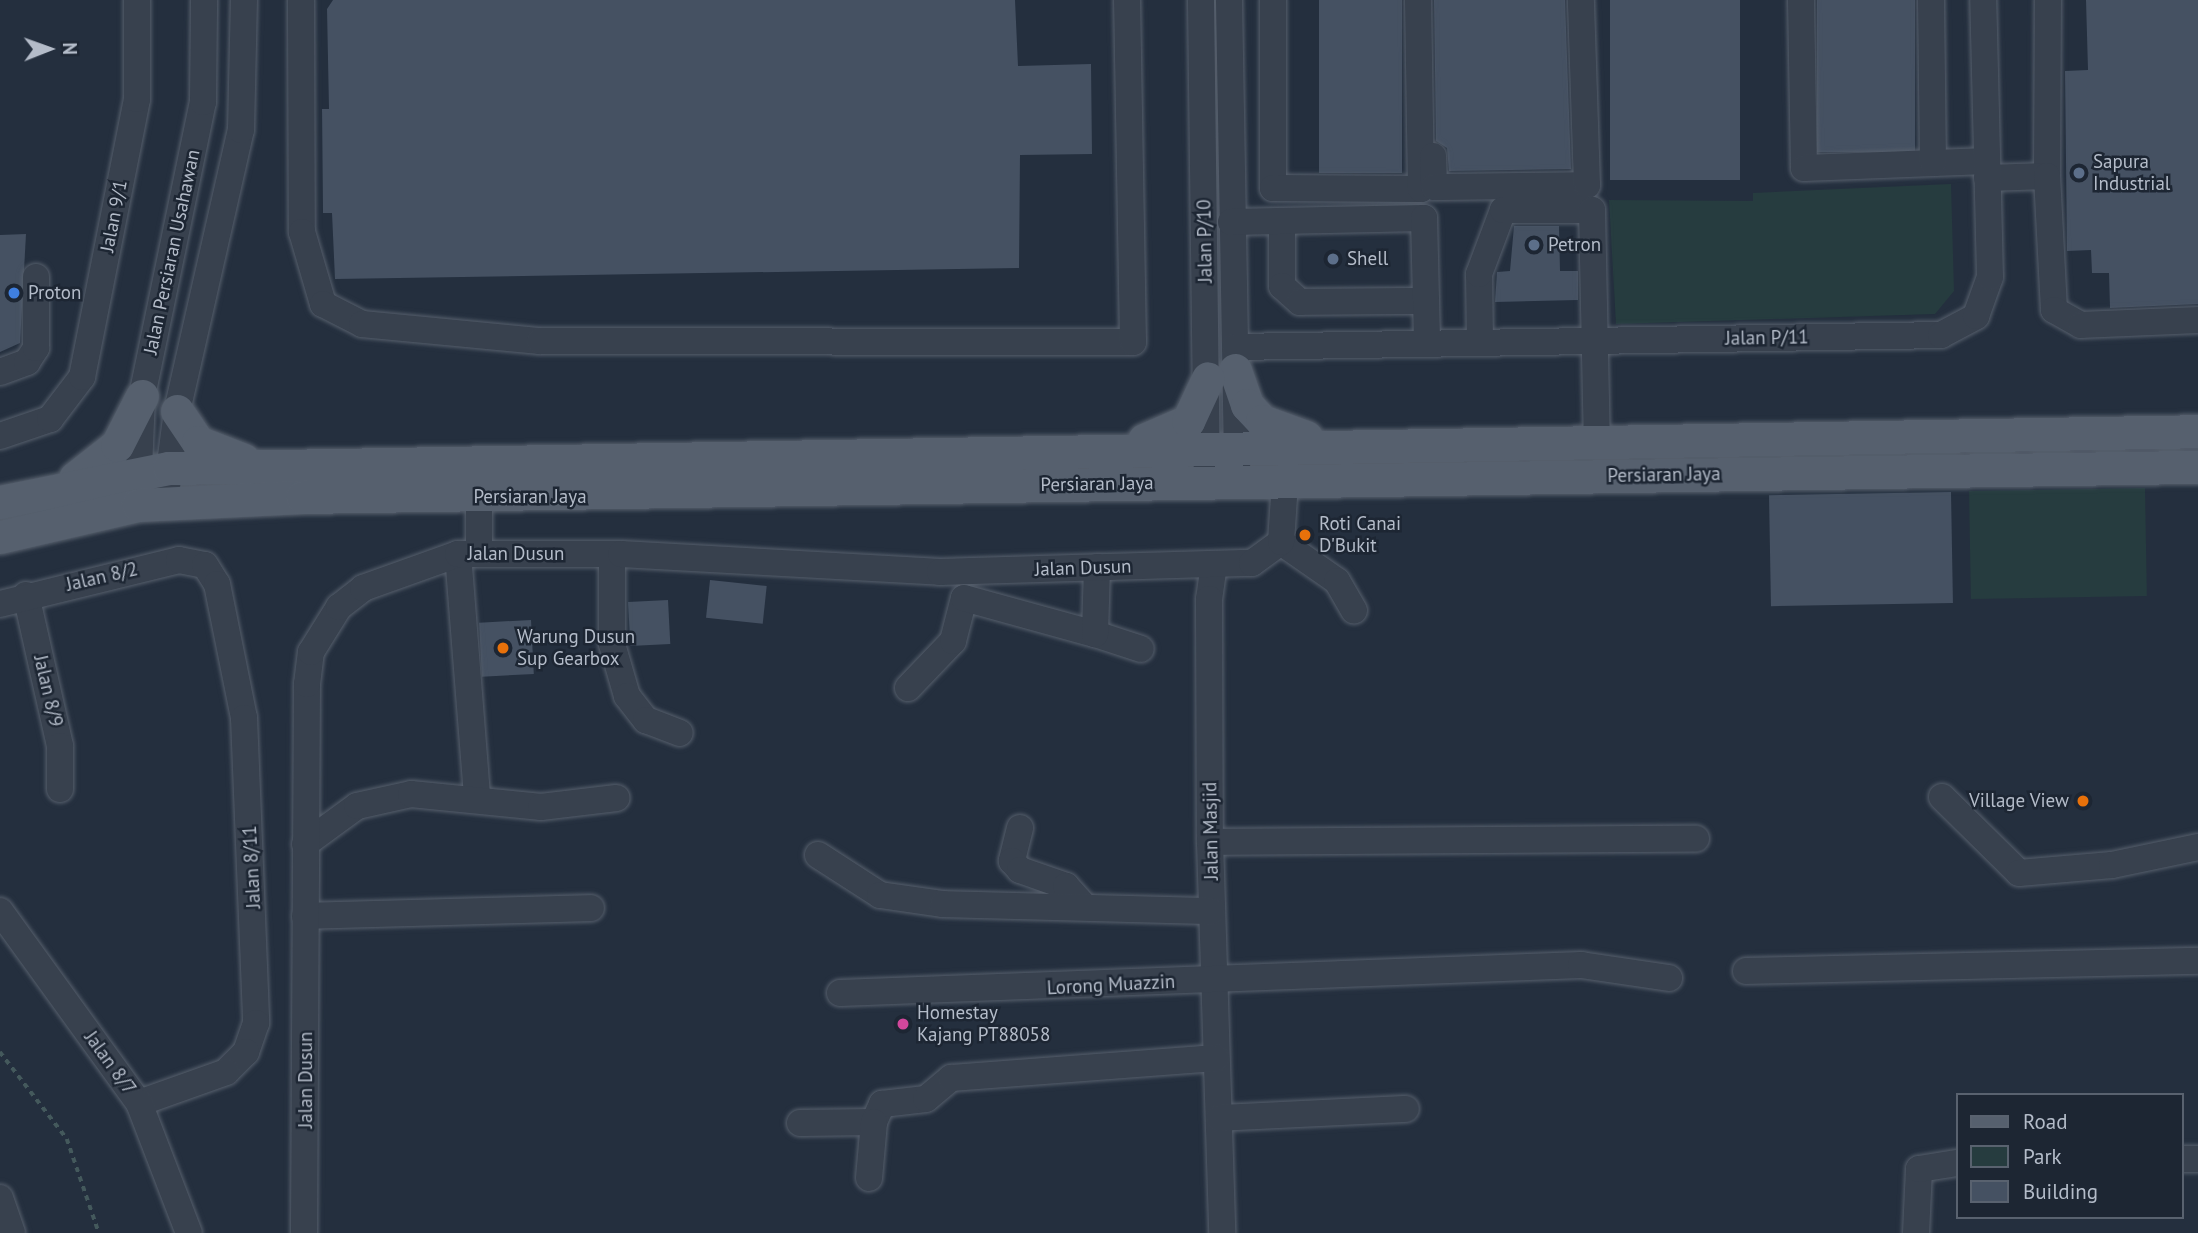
<!DOCTYPE html>
<style>
body{margin:0}
#map{position:relative;width:2198px;height:1233px;overflow:hidden;background:#242f3e;font-family:"PT Sans",sans-serif}
div>[style]{position:absolute}
[style*='--x']{left:calc(var(--x)*1px);top:calc(var(--y)*1px);width:calc(var(--w)*1px);rotate:calc(var(--a)*1deg)}
.green>*{inset:0;background:#263c3f;transform-origin:0 0}
.building>*{inset:0;background:#455162;transform-origin:0 0}
.path>*{height:3.5px;margin-top:-1.75px;transform-origin:0;background:repeating-linear-gradient(90deg,#44595c 0 5px,transparent 0 10px)}
.roads{filter:drop-shadow(0 0 2px #565f6c) drop-shadow(0 0 2px #565f6c)}
.minor>*{height:26px;margin:-13px;padding:0 13px;transform-origin:13px;border-radius:13px;background:#38414e}
.major>*{height:33px;margin:-16.5px;padding:0 16.5px;transform-origin:16.5px;border-radius:16.5px;background:#56606e}
.dots>*{width:19px;height:19px;translate:-50% -50%;box-sizing:border-box;border:4px solid #1d2633;border-radius:50%}
span{translate:-50% -50%;white-space:nowrap;text-align:center;line-height:1.15;-webkit-text-stroke:5px #1d2633;paint-order:stroke}
.poi-label{font-size:19px;color:#b4bcc9}
.left{translate:0 -50%;text-align:left}
.right{translate:-100% -50%;text-align:right}
.street-label{font-size:19px;color:#b4bcc9}
.legend{position:absolute;left:1956px;top:1093px;width:228px;height:126px;box-sizing:border-box;background:#1d2633;border:2px solid #59626f;margin:0;padding:9px 12px;list-style:none;font-size:21px;color:#b4bcc9}
.legend li{display:flex;align-items:center;gap:14px;height:35px}
.legend b{width:35px;border:2px solid #59626f}
.north{position:absolute;left:14px;top:14px;width:70px;height:70px;-webkit-text-stroke:5px #1d2633;paint-order:stroke;rotate:89deg;font-size:19px;font-weight:700;line-height:28px;text-align:center;color:#b4bcc9}
.north::after{content:'';display:block;margin:auto;width:24px;height:32px;background:#b4bcc9;clip-path:polygon(50% 0,100% 100%,50% 72%,0 100%)}
</style>
<div id="map">
<div class="green">
<div style="clip-path:polygon(1951px 184px,1954px 291px,1935px 314px,1616px 324px,1609px 200px,1753px 201px,1753px 193px)"></div>
<div style="left:2145px;top:488px;width:108px;height:176px;rotate:89deg"></div>
</div>
<div class="building">
<div style="clip-path:polygon(333px 0,1015px 0,1018px 66px,1091px 64px,1092px 154px,1020px 155px,1019px 268px,335px 279px,332px 213px,323px 213px,322px 109px,329px 109px,327px 9px)"></div>
<div style="left:1319px;top:0;width:83px;height:173px"></div>
<div style="clip-path:polygon(1434px 0,1565px 0,1571px 169px,1449px 171px,1447px 148px,1436px 141px)"></div>
<div style="left:1610px;top:0;width:130px;height:180px"></div>
<div style="left:1817px;top:0;width:98px;height:152px"></div>
<div style="clip-path:polygon(2086px 0,2198px 0,2198px 304px,2110px 308px,2109px 273px,2092px 273px,2091px 250px,2067px 251px,2065px 71px,2088px 70px)"></div>
<div style="clip-path:polygon(1514px 226px,1559px 226px,1560px 271px,1578px 271px,1578px 300px,1495px 302px,1497px 272px,1510px 271px)"></div>
<div style="clip-path:polygon(26px 234px,20px 343px,0 352px,0 235px)"></div>
<div style="left:1951px;top:492px;width:111px;height:182px;rotate:89deg"></div>
<div style="left:710px;top:580px;width:57px;height:38px;rotate:6deg"></div>
<div style="left:668px;top:600px;width:44px;height:40px;rotate:87deg"></div>
<div style="left:531px;top:620px;width:54px;height:52px;rotate:87deg"></div>
</div>
<div class="path">
<div style="--x:0;--y:1052;--w:110;--a:52.4"></div>
<div style="--x:67;--y:1139;--w:99;--a:71.2"></div>
</div>
<div class="roads">
<div class="minor">
<div style="--x:301;--y:0;--w:232;--a:89.8"></div>
<div style="--x:302;--y:232;--w:75;--a:73.7"></div>
<div style="--x:323;--y:304;--w:44;--a:27.1"></div>
<div style="--x:362;--y:324;--w:179;--a:5.5"></div>
<div style="--x:540;--y:341;--w:593;--a:0.1"></div>
<div style="--x:1133;--y:342;--w:342;--a:-91"></div>
<div style="--x:1201;--y:0;--w:467;--a:89.3"></div>
<div style="--x:1229;--y:0;--w:482;--a:89"></div>
<div style="--x:1273;--y:0;--w:188;--a:90"></div>
<div style="--x:1273;--y:188;--w:148;--a:0.4"></div>
<div style="--x:1421;--y:189;--w:189;--a:-90.9"></div>
<div style="--x:1801;--y:0;--w:168;--a:89"></div>
<div style="--x:1804;--y:168;--w:183;--a:-2.2"></div>
<div style="--x:1931;--y:0;--w:163;--a:89.3"></div>
<div style="--x:1433;--y:156;--w:31;--a:88"></div>
<div style="--x:1434;--y:187;--w:153;--a:-0.7"></div>
<div style="--x:1587;--y:185;--w:185;--a:-91.9"></div>
<div style="--x:2047;--y:176;--w:176;--a:-89.7"></div>
<div style="--x:1987;--y:178;--w:60;--a:-1.9"></div>
<div style="--x:2047;--y:176;--w:134;--a:87"></div>
<div style="--x:2054;--y:310;--w:31;--a:29"></div>
<div style="--x:2081;--y:325;--w:117;--a:-2.4"></div>
<div style="--x:1282;--y:221;--w:65;--a:90"></div>
<div style="--x:1282;--y:286;--w:24;--a:42"></div>
<div style="--x:1300;--y:302;--w:126;--a:-0.5"></div>
<div style="--x:1231;--y:222;--w:193;--a:-1.2"></div>
<div style="--x:1424;--y:218;--w:126;--a:88.6"></div>
<div style="--x:1480;--y:343;--w:69;--a:-90.8"></div>
<div style="--x:1479;--y:274;--w:68;--a:-69.4"></div>
<div style="--x:1503;--y:210;--w:89;--a:0"></div>
<div style="--x:1592;--y:210;--w:231;--a:88.8"></div>
<div style="--x:1235;--y:347;--w:706;--a:-0.97"></div>
<div style="--x:1941;--y:335;--w:40;--a:-28"></div>
<div style="--x:1976;--y:316;--w:41;--a:-70.3"></div>
<div style="--x:1990;--y:277;--w:277;--a:-91.4"></div>
<div style="--x:0;--y:372;--w:29;--a:-20"></div>
<div style="--x:27;--y:362;--w:17;--a:-57"></div>
<div style="--x:36;--y:348;--w:71;--a:-90"></div>
<div style="--x:0;--y:436;--w:53;--a:-18.8"></div>
<div style="--x:50;--y:419;--w:53;--a:-52.7"></div>
<div style="--x:82;--y:377;--w:283;--a:-78.8"></div>
<div style="--x:137;--y:99;--w:99;--a:-90"></div>
<div style="--x:167;--y:487;--w:77;--a:-82.5"></div>
<div style="--x:177;--y:411;--w:288;--a:-77.2"></div>
<div style="--x:241;--y:130;--w:130;--a:-88.7"></div>
<div style="--x:138;--y:492;--w:96;--a:-87.6"></div>
<div style="--x:142;--y:396;--w:300;--a:-78.3"></div>
<div style="--x:203;--y:102;--w:102;--a:-89.4"></div>
<div style="--x:479;--y:497;--w:57;--a:90"></div>
<div style="--x:1281;--y:542;--w:68;--a:34.9"></div>
<div style="--x:1337;--y:581;--w:34;--a:60"></div>
<div style="--x:458;--y:554;--w:243;--a:85.5"></div>
<div style="--x:612;--y:554;--w:90;--a:90"></div>
<div style="--x:612;--y:644;--w:54;--a:73.9"></div>
<div style="--x:627;--y:696;--w:31;--a:52"></div>
<div style="--x:646;--y:720;--w:36;--a:21"></div>
<div style="--x:1214;--y:564;--w:35;--a:98"></div>
<div style="--x:1209;--y:599;--w:243;--a:89.8"></div>
<div style="--x:1210;--y:842;--w:391;--a:88.2"></div>
<div style="--x:26;--y:595;--w:155;--a:77.3"></div>
<div style="--x:60;--y:746;--w:43;--a:90"></div>
<div style="--x:0;--y:604;--w:184;--a:-13.8"></div>
<div style="--x:179;--y:560;--w:26;--a:11"></div>
<div style="--x:205;--y:565;--w:22;--a:58"></div>
<div style="--x:217;--y:584;--w:137;--a:78.6"></div>
<div style="--x:244;--y:718;--w:305;--a:87.7"></div>
<div style="--x:256;--y:1023;--w:31;--a:109"></div>
<div style="--x:246;--y:1052;--w:28;--a:135"></div>
<div style="--x:226;--y:1072;--w:92;--a:160.4"></div>
<div style="--x:1095;--y:634;--w:48;--a:18.1"></div>
<div style="--x:908;--y:688;--w:65;--a:-46.2"></div>
<div style="--x:953;--y:641;--w:44;--a:-75.7"></div>
<div style="--x:964;--y:598;--w:136;--a:15.4"></div>
<div style="--x:1095;--y:634;--w:67;--a:-88.3"></div>
<div style="--x:1942;--y:797;--w:108;--a:44.6"></div>
<div style="--x:2019;--y:873;--w:93;--a:-4.9"></div>
<div style="--x:2112;--y:865;--w:88;--a:-11.8"></div>
<div style="--x:1020;--y:828;--w:34;--a:104"></div>
<div style="--x:1012;--y:861;--w:12;--a:48"></div>
<div style="--x:1020;--y:870;--w:49;--a:19.2"></div>
<div style="--x:1066;--y:886;--w:28;--a:48"></div>
<div style="--x:1210;--y:842;--w:486;--a:-0.4"></div>
<div style="--x:305;--y:844;--w:64;--a:-36.2"></div>
<div style="--x:357;--y:806;--w:55;--a:-12.5"></div>
<div style="--x:411;--y:794;--w:131;--a:5.7"></div>
<div style="--x:541;--y:807;--w:76;--a:-6.8"></div>
<div style="--x:818;--y:855;--w:74;--a:32.8"></div>
<div style="--x:880;--y:895;--w:64;--a:8.1"></div>
<div style="--x:943;--y:904;--w:269;--a:1.5"></div>
<div style="--x:0;--y:911;--w:237;--a:54.1"></div>
<div style="--x:139;--y:1103;--w:139;--a:69"></div>
<div style="--x:305;--y:916;--w:286;--a:-1.6"></div>
<div style="--x:1746;--y:971;--w:452;--a:-1.3"></div>
<div style="--x:840;--y:993;--w:742;--a:-2.16"></div>
<div style="--x:1581;--y:965;--w:89;--a:8.4"></div>
<div style="--x:1219;--y:1118;--w:187;--a:-2.8"></div>
<div style="--x:800;--y:1123;--w:74;--a:-0.8"></div>
<div style="--x:874;--y:1122;--w:20;--a:-66"></div>
<div style="--x:882;--y:1104;--w:44;--a:-6.5"></div>
<div style="--x:926;--y:1099;--w:33;--a:-40"></div>
<div style="--x:951;--y:1078;--w:266;--a:-4.3"></div>
<div style="--x:2182;--y:1159;--w:16;--a:0"></div>
<div style="--x:869;--y:1178;--w:56;--a:-84.9"></div>
<div style="--x:0;--y:1198;--w:37;--a:71"></div>
<div style="--x:304;--y:1233;--w:549;--a:-89.69"></div>
<div style="--x:307;--y:684;--w:32;--a:-83"></div>
<div style="--x:311;--y:652;--w:53;--a:-58.1"></div>
<div style="--x:339;--y:607;--w:31;--a:-38"></div>
<div style="--x:363;--y:588;--w:101;--a:-19.7"></div>
<div style="--x:458;--y:554;--w:163;--a:0"></div>
<div style="--x:621;--y:554;--w:320;--a:3.2"></div>
<div style="--x:940;--y:572;--w:312;--a:-1.7"></div>
<div style="--x:1252;--y:563;--w:36;--a:-36"></div>
<div style="--x:1281;--y:542;--w:61;--a:-86.2"></div>
<div style="--x:1916;--y:1233;--w:64;--a:-87.3"></div>
<div style="--x:1919;--y:1169;--w:39;--a:-9"></div>
</div>
<div class="major">
<div style="--x:1235;--y:370;--w:37;--a:71"></div>
<div style="--x:1247;--y:405;--w:22;--a:47"></div>
<div style="--x:1262;--y:421;--w:47;--a:20"></div>
<div style="--x:177;--y:411;--w:37;--a:56"></div>
<div style="--x:198;--y:442;--w:49;--a:21.4"></div>
<div style="--x:1144;--y:440;--w:48;--a:-23.4"></div>
<div style="--x:1188;--y:421;--w:47;--a:-65.1"></div>
<div style="--x:75;--y:478;--w:53;--a:-38.2"></div>
<div style="--x:117;--y:445;--w:55;--a:-63"></div>
<div style="--x:0;--y:502;--w:172;--a:-11.4"></div>
<div style="--x:169;--y:468;--w:2029;--a:-1.04"></div>
<div style="--x:0;--y:537;--w:142;--a:-13.1"></div>
<div style="--x:138;--y:505;--w:164;--a:-2.8"></div>
<div style="--x:302;--y:497;--w:1896;--a:-0.91"></div>
</div>
</div>
<div class="dots">
<div style="left:2079px;top:173px;background:#5c6f8a"></div>
<div style="left:1534px;top:245px;background:#5c6f8a"></div>
<div style="left:1333px;top:259px;background:#5c6f8a"></div>
<div style="left:14px;top:293px;background:#3f7fe0"></div>
<div style="left:1305px;top:535px;background:#e8710a"></div>
<div style="left:503px;top:648px;background:#e8710a"></div>
<div style="left:2083px;top:801px;background:#e8710a"></div>
<div style="left:903px;top:1024px;background:#d1479c"></div>
</div>
<div class="poi-label">
<span class="left" style="left:2093px;top:173px">Sapura<br>Industrial</span>
<span class="left" style="left:1548px;top:245px">Petron</span>
<span class="left" style="left:1347px;top:259px">Shell</span>
<span class="left" style="left:28px;top:293px">Proton</span>
<span class="left" style="left:1319px;top:535px">Roti Canai<br>D'Bukit</span>
<span class="left" style="left:517px;top:648px">Warung Dusun<br>Sup Gearbox</span>
<span class="right" style="left:2069px;top:801px">Village View</span>
<span class="left" style="left:917px;top:1024px">Homestay<br>Kajang PT88058</span>
</div>
<div class="street-label">
<span style="left:114px;top:216px;rotate:-79deg">Jalan 9/1</span>
<span style="left:1205px;top:241px;rotate:-91deg">Jalan P/10</span>
<span style="left:172px;top:252px;rotate:-78deg">Jalan Persiaran Usahawan</span>
<span style="left:1767px;top:338px;rotate:-1deg">Jalan P/11</span>
<span style="left:1664px;top:475px;rotate:-1deg">Persiaran Jaya</span>
<span style="left:1097px;top:484px;rotate:-1deg">Persiaran Jaya</span>
<span style="left:530px;top:497px">Persiaran Jaya</span>
<span style="left:516px;top:554px">Jalan Dusun</span>
<span style="left:1083px;top:568px;rotate:-2deg">Jalan Dusun</span>
<span style="left:102px;top:577px;rotate:-13deg">Jalan 8/2</span>
<span style="left:48px;top:691px;rotate:77deg">Jalan 8/9</span>
<span style="left:1211px;top:831px;rotate:-91deg">Jalan Masjid</span>
<span style="left:252px;top:867px;rotate:-93deg">Jalan 8/11</span>
<span style="left:1111px;top:985px;rotate:-3deg">Lorong Muazzin</span>
<span style="left:110px;top:1063px;rotate:54deg">Jalan 8/7</span>
<span style="left:306px;top:1080px;rotate:-90deg">Jalan Dusun</span>
</div>
<ul class="legend">
<li><b style="height:9px;background:#56606e"></b>Road</li>
<li><b style="height:19px;background:#263c3f"></b>Park</li>
<li><b style="height:19px;background:#455162"></b>Building</li>
</ul>
<div class="north">N</div>
</div>
